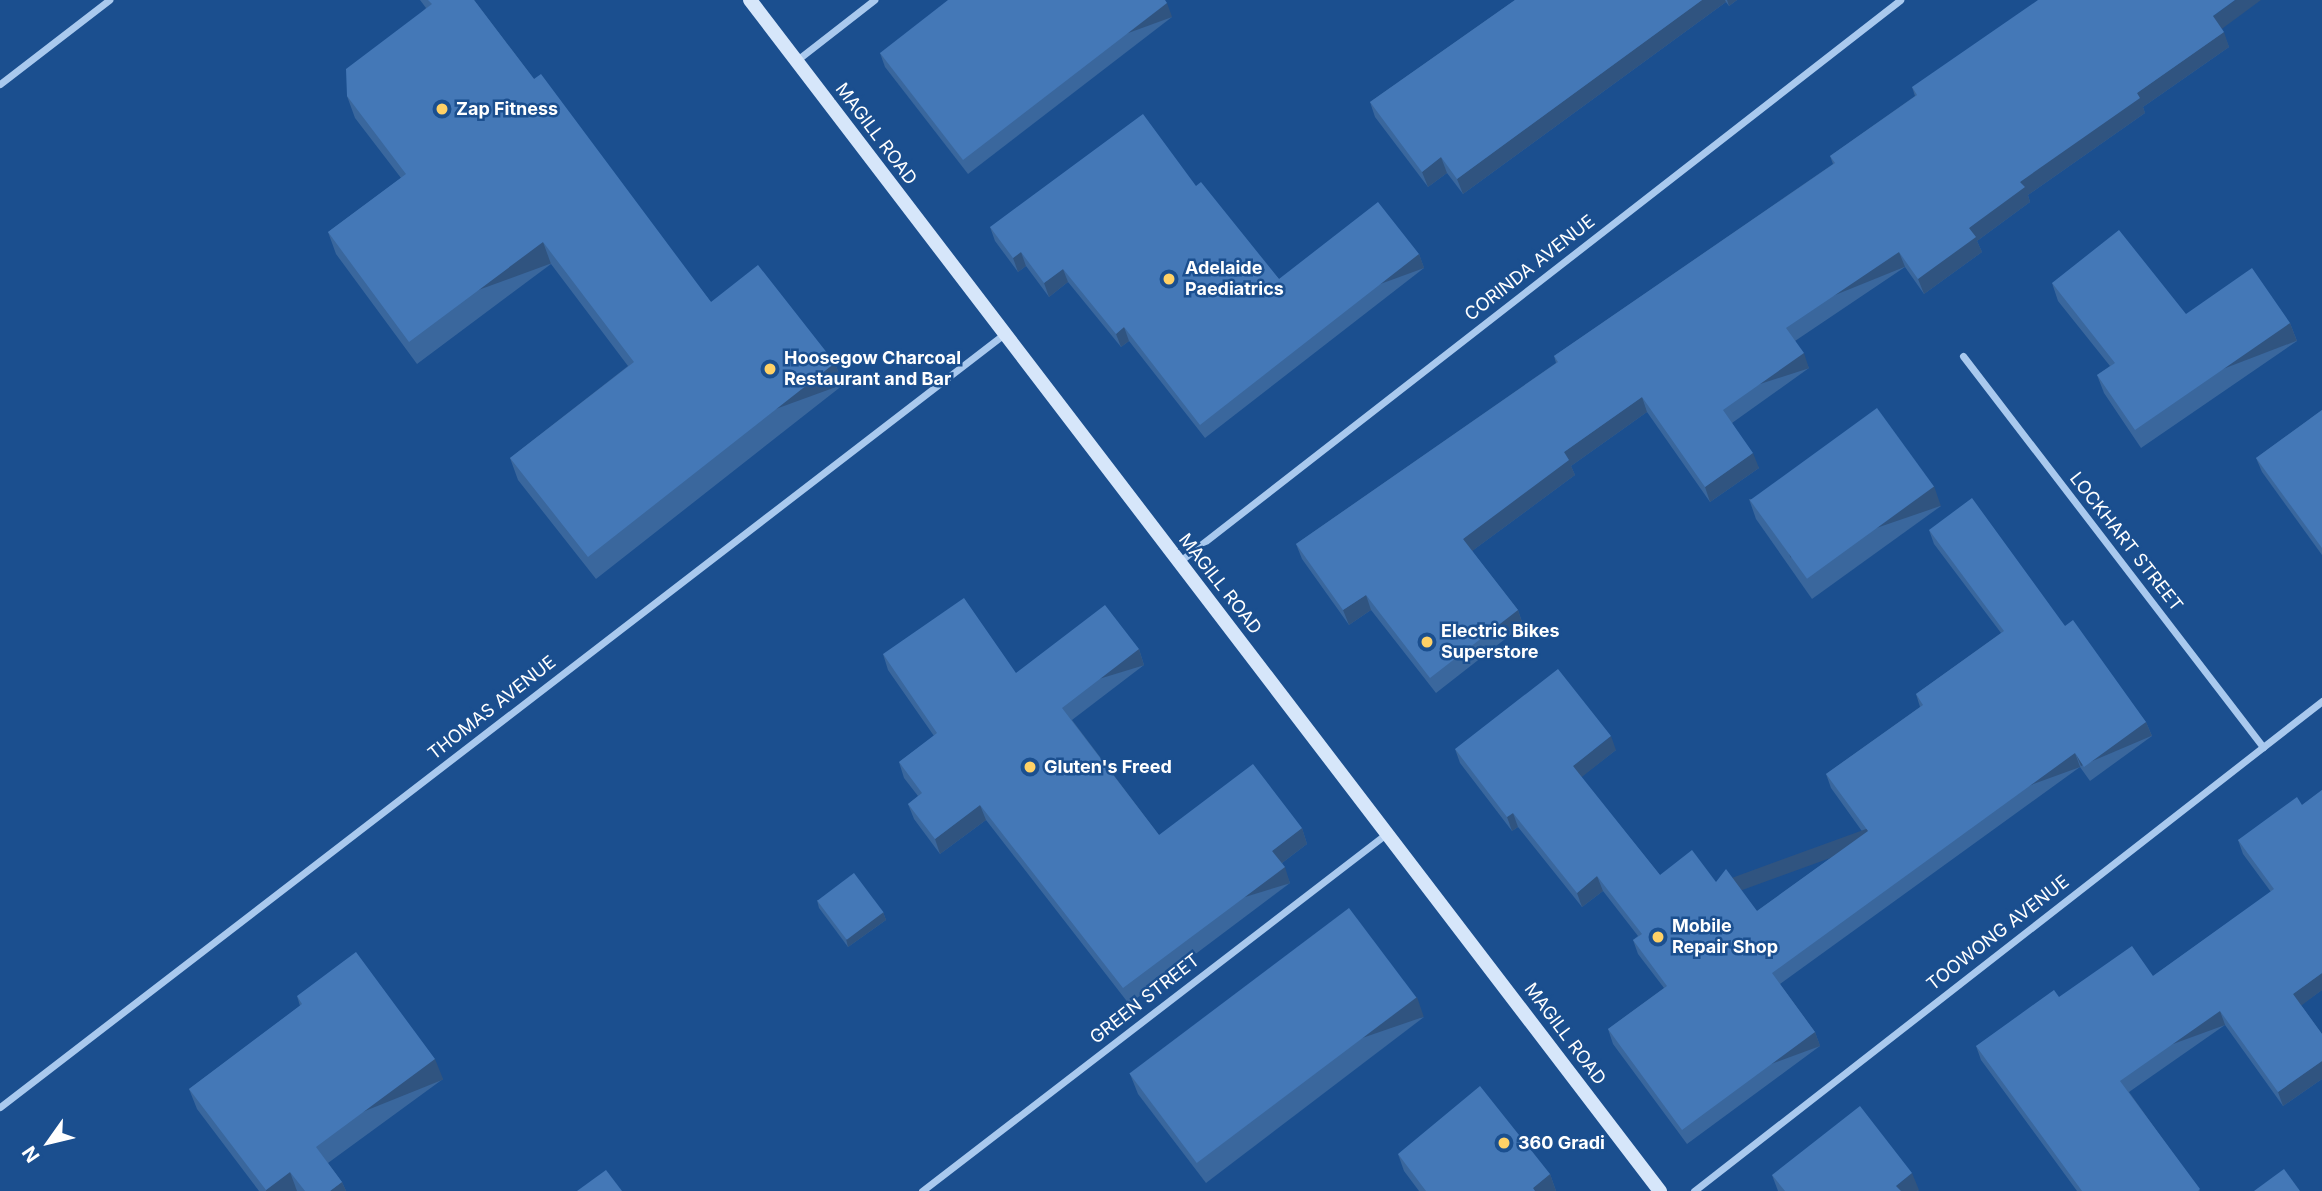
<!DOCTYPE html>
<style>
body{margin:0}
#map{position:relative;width:2322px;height:1191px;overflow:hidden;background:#1b4f8f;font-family:Inter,sans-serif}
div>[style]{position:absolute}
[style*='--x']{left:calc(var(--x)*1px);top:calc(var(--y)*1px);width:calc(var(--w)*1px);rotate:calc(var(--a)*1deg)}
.minor>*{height:7px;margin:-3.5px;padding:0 3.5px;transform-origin:3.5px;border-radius:3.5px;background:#a9c9ee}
.secondary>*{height:14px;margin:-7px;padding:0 7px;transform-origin:7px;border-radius:7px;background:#d6e6fa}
.wall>*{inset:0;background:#3a679d}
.shaded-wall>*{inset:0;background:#305480;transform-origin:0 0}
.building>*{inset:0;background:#4478b7;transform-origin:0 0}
.dots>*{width:19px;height:19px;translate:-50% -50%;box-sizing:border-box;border:4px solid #1b4f8f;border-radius:50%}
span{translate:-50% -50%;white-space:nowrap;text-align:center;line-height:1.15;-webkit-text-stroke:5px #1b4f8f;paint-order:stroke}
.poi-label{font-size:18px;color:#fff;font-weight:700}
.left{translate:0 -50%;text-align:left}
.street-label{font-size:18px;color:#fff}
.north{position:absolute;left:14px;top:1107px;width:70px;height:70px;-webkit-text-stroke:5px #1b4f8f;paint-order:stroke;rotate:236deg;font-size:19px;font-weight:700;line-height:28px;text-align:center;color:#fff}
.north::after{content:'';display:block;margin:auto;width:24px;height:32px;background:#fff;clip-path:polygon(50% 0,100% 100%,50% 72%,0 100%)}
</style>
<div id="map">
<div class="minor">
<div style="--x:797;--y:60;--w:98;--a:-37.9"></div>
<div style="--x:0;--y:84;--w:138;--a:-37.6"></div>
<div style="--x:1963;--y:356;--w:493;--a:52.5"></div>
<div style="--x:1180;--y:561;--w:913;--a:-37.92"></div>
<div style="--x:0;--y:1107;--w:1266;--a:-37.59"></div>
<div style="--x:922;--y:1191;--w:585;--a:-37.57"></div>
<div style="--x:1694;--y:1191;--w:797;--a:-37.96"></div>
</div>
<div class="secondary">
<div style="--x:750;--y:0;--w:1499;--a:52.62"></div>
</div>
<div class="wall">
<div style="clip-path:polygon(420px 0,474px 0,534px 79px,711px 302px,835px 363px,843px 385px,596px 579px,518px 480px,510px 458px,628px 366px,551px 264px,417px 364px,336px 254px,328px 232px,401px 178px,355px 118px,347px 96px,426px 8px)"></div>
<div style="clip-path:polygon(1515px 0,1737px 0,1729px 6px,1726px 2px,1463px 194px,1447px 173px,1428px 187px,1375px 117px,1370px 102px)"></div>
<div style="clip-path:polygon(1172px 17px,968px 174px,885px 67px,880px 53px)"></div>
<div style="clip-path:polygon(2222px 29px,2229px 47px,2143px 107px,2145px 113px,2028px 195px,2030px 202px,1977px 241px,1982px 252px,1924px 294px,1905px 267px,1795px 341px,1809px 368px,1732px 423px,1759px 468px,1710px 502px,1647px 412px,1571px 466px,1575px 475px,1472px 551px,1518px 610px,1523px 625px,1436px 693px,1371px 610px,1349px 625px,1302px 559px,1296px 544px,1556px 363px,1554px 356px,1833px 164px,1830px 156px,1915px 96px,1912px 87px)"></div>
<div style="clip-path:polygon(1196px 186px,1279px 279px,1419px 254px,1424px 268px,1205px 438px,1129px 341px,1121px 347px,1068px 282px,1049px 297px,1026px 266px,1018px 272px,995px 241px,990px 227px)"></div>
<div style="clip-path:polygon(2052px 283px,2186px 314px,2290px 323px,2297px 341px,2141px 448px,2104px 393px,2097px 375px,2110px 366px,2058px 301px)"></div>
<div style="clip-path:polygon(2322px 410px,2322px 555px,2262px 472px,2256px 458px)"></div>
<div style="clip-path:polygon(1749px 499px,1941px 506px,1812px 599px,1756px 519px)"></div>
<div style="clip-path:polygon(1929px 530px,2065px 626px,2146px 722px,2152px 736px,2090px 781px,2080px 767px,1780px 984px,1815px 1032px,1820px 1046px,1687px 1144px,1613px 1044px,1608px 1029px,1664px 988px,1638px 954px,1633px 940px,1638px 936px,1603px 891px,1582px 907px,1518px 827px,1512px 831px,1460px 763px,1455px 749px,1616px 750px,1581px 777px,1660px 875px,1716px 882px,1757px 911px,1864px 834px,1831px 788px,1826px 774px,1920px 707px,1916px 694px,2001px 633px,1934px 544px)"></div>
<div style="clip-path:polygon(1139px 649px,1144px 665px,1072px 720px,1159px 835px,1302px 828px,1307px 844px,1282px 863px,1290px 883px,1129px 1004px,986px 820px,940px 854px,914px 819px,908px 804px,918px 796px,904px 778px,899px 762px,934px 736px,888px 670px,883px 654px,1016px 673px)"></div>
<div style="clip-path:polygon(2322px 790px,2322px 990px,2301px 1005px,2322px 1034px,2322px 1079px,2283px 1106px,2225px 1025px,2129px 1092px,2200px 1191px,2077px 1191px,1981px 1060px,1976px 1046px,2059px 997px,2153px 976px,2271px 892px,2243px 854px,2238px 840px,2302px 805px)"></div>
<div style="clip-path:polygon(817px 900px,883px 912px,886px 920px,848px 947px,819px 908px)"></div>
<div style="clip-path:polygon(297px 996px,443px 1079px,328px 1163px,342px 1182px,346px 1191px,259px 1191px,197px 1109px,189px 1089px,300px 1006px)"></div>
<div style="clip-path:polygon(1424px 1017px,1206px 1183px,1138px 1094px,1130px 1074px)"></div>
<div style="clip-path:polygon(1398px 1154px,1550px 1174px,1556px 1191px,1419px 1191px,1404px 1171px)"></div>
<div style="clip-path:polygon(1772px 1175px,1919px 1190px,1917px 1191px,1778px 1191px)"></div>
</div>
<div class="shaded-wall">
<div style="clip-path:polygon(1702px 0,1725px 0,1726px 2px,1463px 194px,1457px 179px)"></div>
<div style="clip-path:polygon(1727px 0,1737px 0,1729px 6px)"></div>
<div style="clip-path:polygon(2235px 0,2261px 0,2219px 31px,2213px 16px)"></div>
<div style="left:1167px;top:3px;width:15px;height:257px;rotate:70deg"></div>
<div style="clip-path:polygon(2224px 32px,2229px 47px,2143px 107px,2145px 113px,2028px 195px,2030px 202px,1977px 241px,1982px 252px,1924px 294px,1918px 279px,1969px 228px,2020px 182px,2137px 93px)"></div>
<div style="clip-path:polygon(1441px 157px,1447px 173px,1428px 187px,1422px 172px)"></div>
<div style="left:543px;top:242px;width:23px;height:167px;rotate:70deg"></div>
<div style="clip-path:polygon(1021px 252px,1026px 266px,1018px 272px,1013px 258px)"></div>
<div style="left:1899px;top:252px;width:16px;height:136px;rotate:68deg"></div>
<div style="left:1419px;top:254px;width:15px;height:278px;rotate:70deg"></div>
<div style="clip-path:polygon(1063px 269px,1068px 282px,1049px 297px,1044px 283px)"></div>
<div style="left:2290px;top:323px;width:19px;height:188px;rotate:69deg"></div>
<div style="clip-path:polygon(1124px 327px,1129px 341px,1121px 347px,1116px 334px)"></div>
<div style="left:1804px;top:353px;width:16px;height:99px;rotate:72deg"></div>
<div style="left:835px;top:363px;width:23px;height:314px;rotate:70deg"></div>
<div style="clip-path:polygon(1642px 397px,1647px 412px,1571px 466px,1575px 475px,1468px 554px,1463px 539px,1564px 452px)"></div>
<div style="clip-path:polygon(1753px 453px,1759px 468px,1710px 502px,1705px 487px)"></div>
<div style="left:1934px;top:486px;width:21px;height:159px;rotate:71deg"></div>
<div style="clip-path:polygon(1366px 595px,1371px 610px,1349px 625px,1343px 610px)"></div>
<div style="left:1518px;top:610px;width:16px;height:111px;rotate:72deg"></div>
<div style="left:1139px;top:649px;width:17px;height:97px;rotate:73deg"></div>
<div style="left:2146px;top:722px;width:15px;height:77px;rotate:67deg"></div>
<div style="clip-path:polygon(1611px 736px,1616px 750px,1578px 780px,1573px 766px)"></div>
<div style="left:2075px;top:753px;width:15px;height:374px;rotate:70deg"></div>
<div style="clip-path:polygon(980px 805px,986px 820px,940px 854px,935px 839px)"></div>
<div style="clip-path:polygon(1513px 813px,1518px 827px,1512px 831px,1507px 817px)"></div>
<div style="clip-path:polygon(1302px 828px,1307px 844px,1278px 866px,1272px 851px)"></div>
<div style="left:1285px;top:867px;width:17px;height:202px;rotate:73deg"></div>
<div style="clip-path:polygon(1597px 876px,1603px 891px,1582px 907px,1577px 893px)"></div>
<div style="clip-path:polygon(883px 912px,886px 920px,848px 947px,846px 939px)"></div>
<div style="clip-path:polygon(2322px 973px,2322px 990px,2298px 1008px,2293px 994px)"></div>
<div style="left:1417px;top:997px;width:21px;height:274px;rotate:71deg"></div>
<div style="left:2220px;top:1011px;width:15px;height:122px;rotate:70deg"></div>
<div style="left:1815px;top:1032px;width:15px;height:165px;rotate:70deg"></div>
<div style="left:435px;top:1059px;width:22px;height:148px;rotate:68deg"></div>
<div style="clip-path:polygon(2322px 1061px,2322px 1079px,2283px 1106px,2278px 1092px)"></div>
<div style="clip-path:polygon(290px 1172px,297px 1191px,266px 1191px,266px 1190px)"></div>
<div style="clip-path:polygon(1912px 1173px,1919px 1190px,1917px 1191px,1898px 1191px,1896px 1186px)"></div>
<div style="clip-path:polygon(1550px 1174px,1556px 1191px,1534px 1191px,1533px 1188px)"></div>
<div style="clip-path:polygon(342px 1182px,346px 1191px,330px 1191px)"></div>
</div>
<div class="building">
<div style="clip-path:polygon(428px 0,474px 0,534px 79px,541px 74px,711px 302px,758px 265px,835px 363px,588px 557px,510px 458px,634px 362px,543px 242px,409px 342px,328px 232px,406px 174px,347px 96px,346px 69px,432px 4px)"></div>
<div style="clip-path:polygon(948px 0,1165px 0,1167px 3px,963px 160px,880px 53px)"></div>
<div style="clip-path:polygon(1515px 0,1702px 0,1457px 179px,1441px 157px,1422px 172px,1370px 102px)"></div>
<div style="clip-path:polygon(2038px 0,2235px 0,2213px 16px,2224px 32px,2137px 93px,2140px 98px,2020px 182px,2025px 187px,1969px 228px,1976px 237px,1918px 279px,1899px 252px,1786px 328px,1804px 353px,1723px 410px,1753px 453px,1705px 487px,1642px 397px,1564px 452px,1569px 460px,1463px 539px,1518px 610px,1430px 678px,1366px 595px,1343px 610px,1296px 544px,1558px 362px,1554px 356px,1835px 163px,1830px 156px,1917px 95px,1912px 87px)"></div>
<div style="clip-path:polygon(1143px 114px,1196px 186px,1201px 182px,1279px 279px,1378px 202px,1419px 254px,1200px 425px,1124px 327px,1116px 334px,1063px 269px,1044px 283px,1021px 252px,1013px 258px,990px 227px)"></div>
<div style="clip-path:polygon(2119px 230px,2186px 314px,2252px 268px,2290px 323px,2135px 430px,2097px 375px,2115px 363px,2052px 283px)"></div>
<div style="left:1877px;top:408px;width:97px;height:157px;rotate:54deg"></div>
<div style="clip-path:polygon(2322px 410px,2322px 548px,2256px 458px)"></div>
<div style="clip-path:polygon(1972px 498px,2065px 626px,2073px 620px,2146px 722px,2084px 767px,2075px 753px,1772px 973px,1815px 1032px,1682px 1130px,1608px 1029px,1667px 986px,1633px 940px,1642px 934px,1597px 876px,1577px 893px,1513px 813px,1507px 817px,1455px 749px,1558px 669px,1611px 736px,1573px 766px,1660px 875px,1692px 850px,1716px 882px,1726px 869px,1757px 911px,1868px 831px,1826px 774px,1923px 705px,1916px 694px,2004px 631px,1929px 530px)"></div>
<div style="clip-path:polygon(964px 598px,1016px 673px,1105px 605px,1139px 649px,1062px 708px,1159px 835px,1253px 764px,1302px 828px,1272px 851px,1285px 867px,1123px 988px,980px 805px,935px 839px,908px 804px,922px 793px,899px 762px,937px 733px,883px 654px)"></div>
<div style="clip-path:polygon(2322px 790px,2322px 973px,2293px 994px,2322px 1034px,2322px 1061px,2278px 1092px,2220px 1011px,2120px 1081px,2200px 1189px,2198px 1191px,2082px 1191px,1976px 1046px,2054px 990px,2059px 997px,2132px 946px,2153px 976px,2274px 889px,2238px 840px,2297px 797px,2302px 805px)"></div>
<div style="left:854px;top:873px;width:49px;height:46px;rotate:53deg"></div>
<div style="left:1349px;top:908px;width:112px;height:275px;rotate:53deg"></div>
<div style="clip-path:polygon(356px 952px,435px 1059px,316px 1147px,342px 1182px,330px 1191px,305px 1191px,290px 1172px,266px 1190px,189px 1089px,302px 1004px,297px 996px)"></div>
<div style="clip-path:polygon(1480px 1086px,1550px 1174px,1533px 1188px,1535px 1191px,1426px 1191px,1398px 1154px)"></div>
<div style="clip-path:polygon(1860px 1106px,1912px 1173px,1896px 1186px,1901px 1191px,1785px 1191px,1772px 1175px)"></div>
<div style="clip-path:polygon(2284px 1169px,2300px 1191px,2254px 1191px)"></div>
<div style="clip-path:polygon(606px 1170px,622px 1191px,577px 1191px)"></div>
</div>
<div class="dots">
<div style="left:442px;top:109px;background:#ffd166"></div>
<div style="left:1169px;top:279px;background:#ffd166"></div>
<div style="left:770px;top:369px;background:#ffd166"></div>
<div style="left:1427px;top:642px;background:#ffd166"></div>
<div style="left:1030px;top:767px;background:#ffd166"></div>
<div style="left:1658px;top:937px;background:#ffd166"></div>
<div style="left:1504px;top:1143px;background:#ffd166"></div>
</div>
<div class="poi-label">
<span class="left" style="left:456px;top:109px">Zap Fitness</span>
<span class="left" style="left:1185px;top:279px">Adelaide<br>Paediatrics</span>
<span class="left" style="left:784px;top:369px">Hoosegow Charcoal<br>Restaurant and Bar</span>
<span class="left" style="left:1441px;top:642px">Electric Bikes<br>Superstore</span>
<span class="left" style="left:1044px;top:767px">Gluten's Freed</span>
<span class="left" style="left:1672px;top:937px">Mobile<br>Repair Shop</span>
<span class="left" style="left:1518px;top:1143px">360 Gradi</span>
</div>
<div class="street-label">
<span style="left:876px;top:134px;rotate:53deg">MAGILL ROAD</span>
<span style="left:1530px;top:268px;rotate:-38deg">CORINDA AVENUE</span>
<span style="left:2126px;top:542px;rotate:52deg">LOCKHART STREET</span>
<span style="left:1220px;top:584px;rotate:52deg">MAGILL ROAD</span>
<span style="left:492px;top:708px;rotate:-38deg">THOMAS AVENUE</span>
<span style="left:1998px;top:933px;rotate:-38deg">TOOWONG AVENUE</span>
<span style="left:1145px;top:999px;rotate:-38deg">GREEN STREET</span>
<span style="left:1565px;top:1034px;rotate:53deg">MAGILL ROAD</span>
</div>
<div class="north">N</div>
</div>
